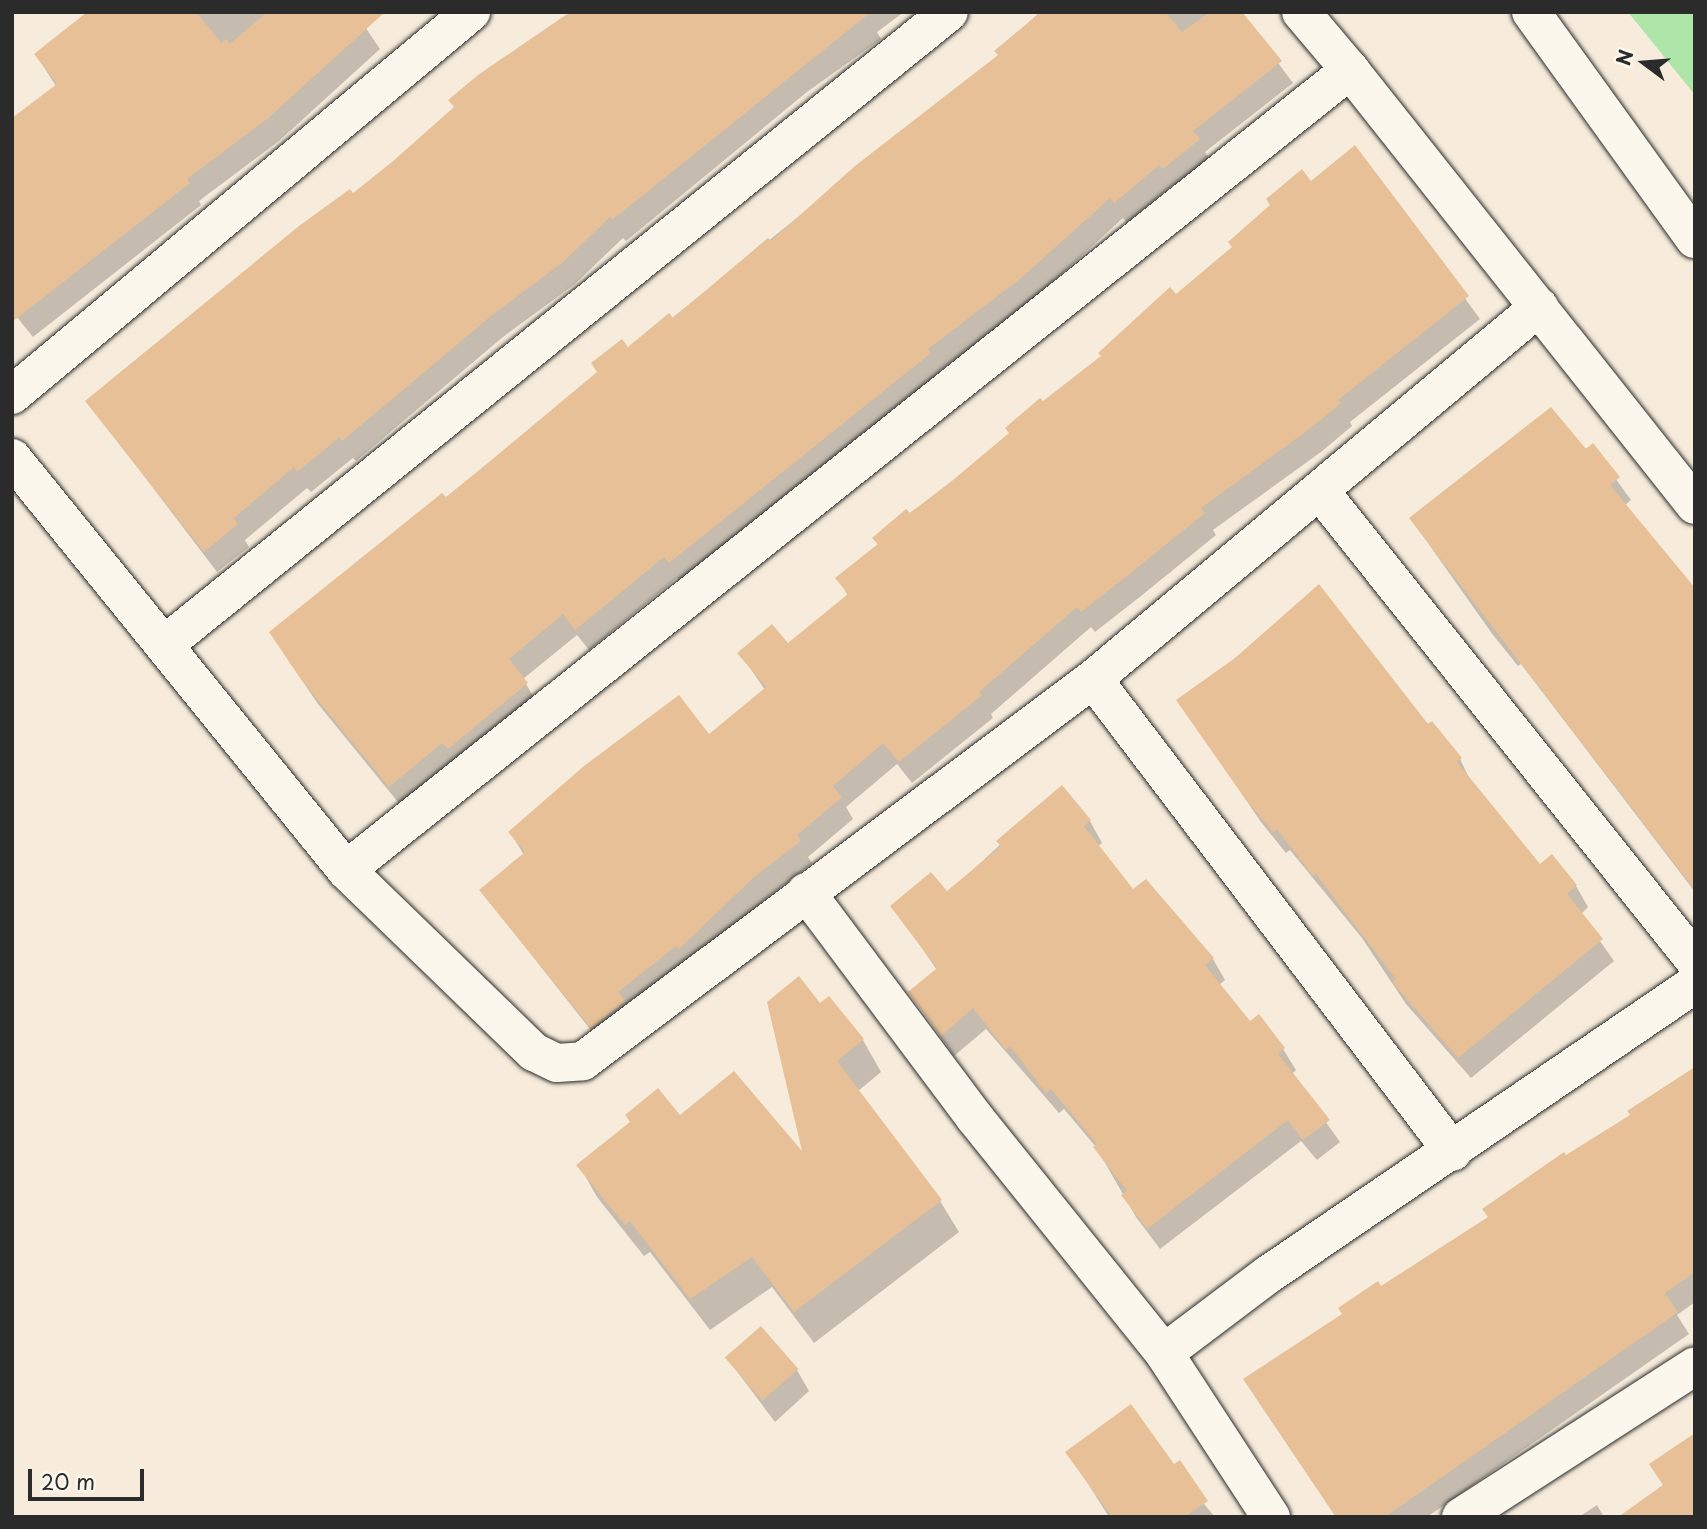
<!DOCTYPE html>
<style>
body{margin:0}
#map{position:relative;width:1707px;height:1529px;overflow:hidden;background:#f7ecdb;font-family:"Playpen Sans",sans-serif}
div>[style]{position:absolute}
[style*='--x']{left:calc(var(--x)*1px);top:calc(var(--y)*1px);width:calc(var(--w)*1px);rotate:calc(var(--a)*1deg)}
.green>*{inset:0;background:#aee5a8}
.shadow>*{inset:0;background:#0003}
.building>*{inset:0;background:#e7c097;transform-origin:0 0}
.roads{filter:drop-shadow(0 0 2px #2b2b2b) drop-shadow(0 0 2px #2b2b2b)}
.street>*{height:38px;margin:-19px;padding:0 19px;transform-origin:19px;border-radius:19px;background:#fbf7ec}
.secondary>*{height:38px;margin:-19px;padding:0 19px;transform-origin:19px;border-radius:19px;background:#fbf7ec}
span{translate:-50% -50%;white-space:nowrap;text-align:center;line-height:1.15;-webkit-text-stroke:6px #fbf7ec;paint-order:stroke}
.frame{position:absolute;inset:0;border:14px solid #2b2b2b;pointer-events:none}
.north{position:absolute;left:1609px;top:28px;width:70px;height:70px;-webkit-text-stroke:5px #fbf7ec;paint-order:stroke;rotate:286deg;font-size:19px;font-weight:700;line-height:28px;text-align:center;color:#2b2b2b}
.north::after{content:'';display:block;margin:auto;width:24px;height:32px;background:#2b2b2b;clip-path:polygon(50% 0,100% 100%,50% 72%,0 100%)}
.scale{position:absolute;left:28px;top:1469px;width:116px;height:32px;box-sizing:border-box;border:4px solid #2b2b2b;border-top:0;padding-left:9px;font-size:21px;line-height:24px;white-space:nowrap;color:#2b2b2b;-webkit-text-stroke:5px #fbf7ec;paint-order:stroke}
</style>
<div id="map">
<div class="green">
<div style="clip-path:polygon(1628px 12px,1695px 12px,1695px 95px)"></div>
</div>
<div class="shadow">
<div style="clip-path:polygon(89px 12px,355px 12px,380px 49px,279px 141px,199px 201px,201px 205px,33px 337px,12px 311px,56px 86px,36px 55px)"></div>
<div style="clip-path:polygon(572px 12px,904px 12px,877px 32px,881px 39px,807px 92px,626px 241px,623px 238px,575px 284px,503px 337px,356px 461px,353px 458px,311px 492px,307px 488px,245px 540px,249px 547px,217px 572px,87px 401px,353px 195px)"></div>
<div style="clip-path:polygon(1040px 12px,1240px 12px,1293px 83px,1205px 152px,1211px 161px,1176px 190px,1173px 185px,1127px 223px,1123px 218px,1032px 301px,940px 371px,942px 375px,682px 583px,677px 578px,589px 650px,577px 635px,523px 679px,539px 706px,402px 807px,318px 704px,284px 654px,445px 500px,999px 56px,997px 51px)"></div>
<div style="clip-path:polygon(1355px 148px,1480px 319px,1350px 422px,1352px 426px,1321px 452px,1213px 530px,1216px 535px,1141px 596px,1095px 632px,1091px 627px,991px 714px,993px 718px,912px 783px,897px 764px,846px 807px,853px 819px,808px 857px,812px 863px,765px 900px,605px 1048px,481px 891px,524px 855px,510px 832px,709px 736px,765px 690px,740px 653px,788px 645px,848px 596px,838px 578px,879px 546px,874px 538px,954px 482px)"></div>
<div style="clip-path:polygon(1592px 446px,1631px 500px,1625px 505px,1695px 591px,1695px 892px,1521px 664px,1518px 666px,1493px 635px,1411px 519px)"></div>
<div style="clip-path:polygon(1178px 700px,1432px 724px,1460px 759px,1471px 782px,1540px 867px,1576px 886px,1588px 907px,1581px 914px,1614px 961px,1471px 1078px,1406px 1004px,1362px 938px,1290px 850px,1286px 853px,1261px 822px)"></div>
<div style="clip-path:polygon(1062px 787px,1090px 821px,1102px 843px,1098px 846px,1133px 892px,1213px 959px,1225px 980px,1219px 985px,1249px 1023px,1283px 1049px,1296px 1070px,1292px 1074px,1340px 1142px,1317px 1160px,1301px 1141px,1160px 1249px,1136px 1217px,1096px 1147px,1064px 1109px,1059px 1113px,986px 1029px,954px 1056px,910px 992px,937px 970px,893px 906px,947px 894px)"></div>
<div style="clip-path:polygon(820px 1005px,863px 1040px,881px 1072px,858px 1091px,940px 1201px,959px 1232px,814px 1343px,772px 1287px,710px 1330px,650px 1252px,644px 1256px,597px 1197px,579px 1165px,680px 1117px,805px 1158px)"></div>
<div style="clip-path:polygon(1695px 1067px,1695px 1302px,1677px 1315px,1689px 1334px,1427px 1517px,1336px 1517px,1258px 1401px,1380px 1288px,1490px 1218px,1566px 1157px,1632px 1116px,1629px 1111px)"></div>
<div style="clip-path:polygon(727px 1358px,797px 1370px,809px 1391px,775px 1422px)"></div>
<div style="clip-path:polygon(1068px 1452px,1173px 1467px,1215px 1517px,1109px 1517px)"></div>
<div style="clip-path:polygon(1597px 1505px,1604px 1517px,1579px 1517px)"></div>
</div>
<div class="building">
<div style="clip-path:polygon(87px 12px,196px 12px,221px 43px,226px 39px,230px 44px,267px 12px,385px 12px,267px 119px,187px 179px,190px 183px,12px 322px,12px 118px,57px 84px,34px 54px)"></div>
<div style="clip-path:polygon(570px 12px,871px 12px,612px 220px,610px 217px,563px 262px,491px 316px,342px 441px,340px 437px,297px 472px,294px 467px,234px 518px,238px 524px,204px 552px,85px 401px,299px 226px,350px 189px,353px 193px,392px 162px,454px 107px,448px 100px,478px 75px)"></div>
<div style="clip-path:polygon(1041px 12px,1165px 12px,1182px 32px,1210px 12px,1242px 12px,1282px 61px,1193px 131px,1200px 139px,1163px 169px,1159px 165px,1114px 203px,1110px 198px,1020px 279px,928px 349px,931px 353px,669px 563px,664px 557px,575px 630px,563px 614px,509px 659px,528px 683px,448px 749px,442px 743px,389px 787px,303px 682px,269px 632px,442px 493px,446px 497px,489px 462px,597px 372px,591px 363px,622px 339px,628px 347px,669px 313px,673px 318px,768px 238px,771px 241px,855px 166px,998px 55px,994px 51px)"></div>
<div style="clip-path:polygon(1355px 145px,1469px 296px,1338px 400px,1341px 403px,1308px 430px,1201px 508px,1205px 513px,1128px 575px,1081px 612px,1077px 607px,979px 692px,982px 695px,899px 762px,883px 743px,833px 786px,842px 797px,797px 835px,801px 841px,753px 878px,679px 949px,676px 946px,618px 992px,625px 1001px,591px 1028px,479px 890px,525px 852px,508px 832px,584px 766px,679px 695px,709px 734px,766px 687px,737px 653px,772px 624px,788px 643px,848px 594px,835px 578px,878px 544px,872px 538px,906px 509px,910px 513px,953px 480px,1009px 433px,1005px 428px,1040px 398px,1043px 401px,1101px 356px,1098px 353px,1170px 287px,1176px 294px,1232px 247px,1228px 242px,1270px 205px,1266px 199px,1302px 169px,1311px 181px)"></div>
<div style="clip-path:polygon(1551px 407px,1586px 449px,1593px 443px,1620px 477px,1610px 485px,1695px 588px,1695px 890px,1409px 518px)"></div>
<div style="clip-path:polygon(1319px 584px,1428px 724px,1432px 721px,1462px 758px,1457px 762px,1540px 864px,1552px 854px,1577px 885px,1567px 894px,1603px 939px,1458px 1058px,1392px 982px,1396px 979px,1316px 874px,1313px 876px,1277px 829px,1273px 832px,1246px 800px,1176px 700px,1235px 658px)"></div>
<div style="clip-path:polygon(1062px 785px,1091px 820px,1084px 826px,1133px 889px,1146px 879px,1214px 958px,1205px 965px,1250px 1021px,1259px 1014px,1285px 1048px,1278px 1054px,1330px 1120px,1303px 1140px,1288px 1120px,1147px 1229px,1121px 1195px,1127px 1191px,1093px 1147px,1097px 1144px,1051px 1089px,1046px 1093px,1010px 1046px,1006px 1050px,973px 1008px,941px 1036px,908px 992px,937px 968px,890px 906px,931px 872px,947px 891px,1001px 846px,996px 841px)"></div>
<div style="clip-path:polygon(799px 976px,820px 1003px,829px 996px,864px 1039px,837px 1061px,942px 1200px,794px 1312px,752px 1257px,690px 1299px,630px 1221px,625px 1225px,576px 1165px,630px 1122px,625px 1115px,658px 1088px,680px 1115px,734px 1071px,802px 1151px,767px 1002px)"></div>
<div style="clip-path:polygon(1695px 1067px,1695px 1272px,1665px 1293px,1678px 1312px,1385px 1517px,1336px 1517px,1243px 1379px,1342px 1314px,1338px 1308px,1378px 1281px,1381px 1286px,1488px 1217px,1482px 1209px,1564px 1152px,1566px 1155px,1630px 1115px,1627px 1111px)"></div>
<div style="left:761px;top:1326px;width:57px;height:48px;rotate:49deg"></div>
<div style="clip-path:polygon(1131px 1404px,1174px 1464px,1180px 1460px,1208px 1501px,1184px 1517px,1112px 1517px,1065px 1452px)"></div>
<div style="clip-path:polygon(1695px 1433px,1695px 1517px,1618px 1517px,1663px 1485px,1649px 1464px)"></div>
</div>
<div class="roads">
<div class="street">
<div style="--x:1350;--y:70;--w:555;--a:51.58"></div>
<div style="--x:12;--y:395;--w:598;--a:-39.84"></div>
<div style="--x:12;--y:458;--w:530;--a:50.97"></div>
<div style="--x:346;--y:870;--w:262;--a:44.1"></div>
<div style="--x:534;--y:1052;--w:25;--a:26"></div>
<div style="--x:557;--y:1063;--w:26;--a:-4"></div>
<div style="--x:583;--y:1061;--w:637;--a:-36.83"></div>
<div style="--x:1093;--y:679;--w:581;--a:-39.83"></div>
<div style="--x:1320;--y:491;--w:601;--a:51.41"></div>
<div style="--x:164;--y:645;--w:1008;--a:-38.88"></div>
<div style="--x:1093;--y:679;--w:594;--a:52.73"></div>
<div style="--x:346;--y:870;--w:1284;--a:-38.55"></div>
<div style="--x:1350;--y:70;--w:76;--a:-130.2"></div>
<div style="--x:806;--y:892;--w:282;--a:53.2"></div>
<div style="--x:975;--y:1118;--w:302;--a:51.2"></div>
<div style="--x:1164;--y:1353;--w:196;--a:56.9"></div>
<div style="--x:1164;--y:1353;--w:131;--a:-37"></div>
<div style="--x:1269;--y:1274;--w:515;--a:-34.25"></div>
<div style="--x:1461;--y:1517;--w:278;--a:-32.8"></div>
</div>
<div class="secondary">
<div style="--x:1531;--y:12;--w:280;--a:54.2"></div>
</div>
</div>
<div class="frame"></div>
<div class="north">N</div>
<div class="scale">20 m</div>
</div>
